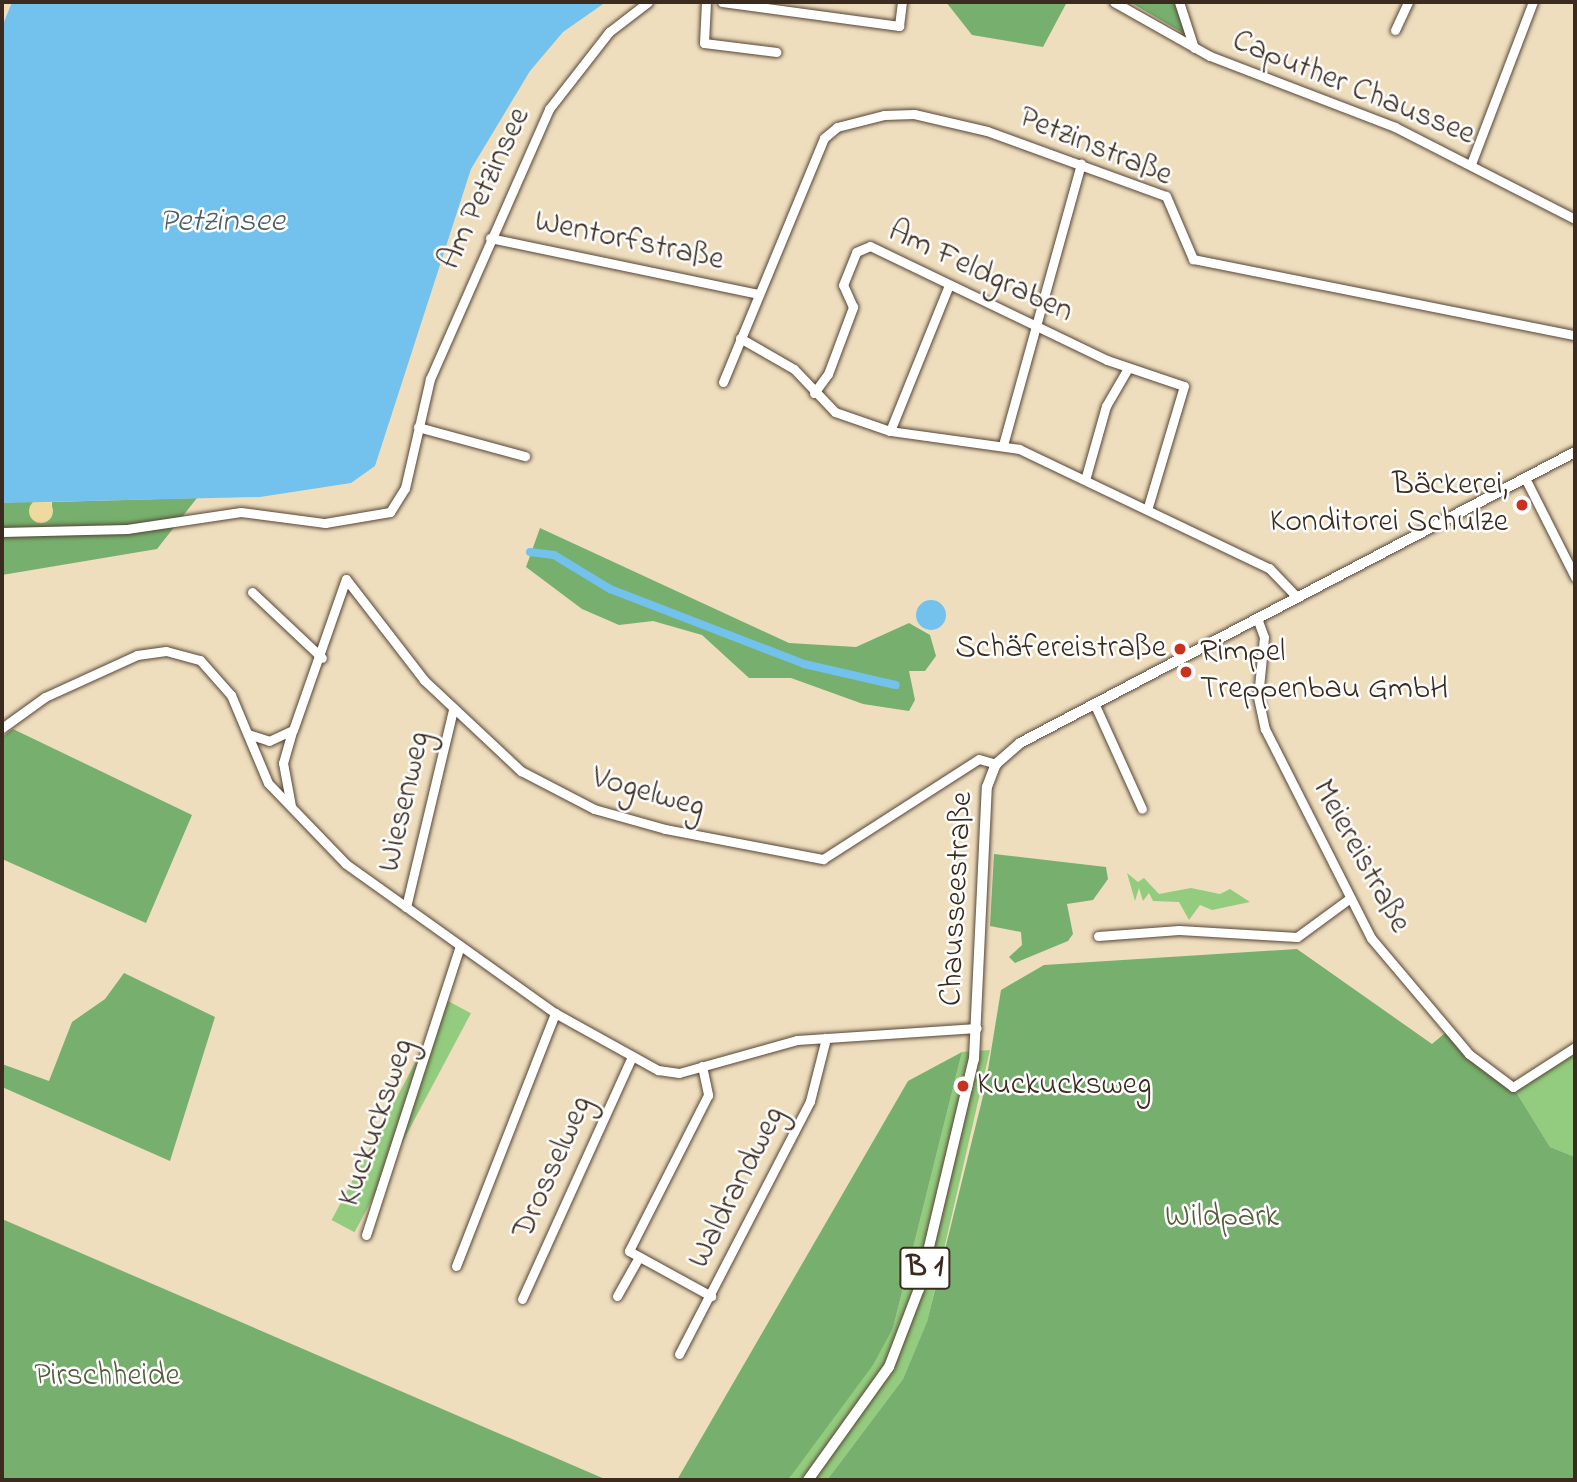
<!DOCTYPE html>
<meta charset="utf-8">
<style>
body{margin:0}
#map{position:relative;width:1577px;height:1482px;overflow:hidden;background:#efdebe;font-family:"Indie Flower",sans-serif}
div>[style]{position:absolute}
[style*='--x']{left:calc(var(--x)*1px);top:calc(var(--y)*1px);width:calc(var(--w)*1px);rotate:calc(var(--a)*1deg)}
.green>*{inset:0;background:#94cc7f;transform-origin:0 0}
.forest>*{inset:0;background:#77b06e}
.sand>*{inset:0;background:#eeda9e}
.round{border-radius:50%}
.water>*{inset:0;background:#72c2ed}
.canal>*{height:8px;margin:-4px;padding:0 4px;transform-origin:4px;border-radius:4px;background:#72c2ed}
.roads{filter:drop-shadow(0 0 2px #564536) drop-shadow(0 0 2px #564536)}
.minor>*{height:9px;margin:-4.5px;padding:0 4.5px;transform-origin:4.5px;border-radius:4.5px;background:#fff}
.major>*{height:10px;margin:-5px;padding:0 5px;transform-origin:5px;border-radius:5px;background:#fff}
.dots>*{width:19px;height:19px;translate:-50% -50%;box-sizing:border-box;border:4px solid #fff;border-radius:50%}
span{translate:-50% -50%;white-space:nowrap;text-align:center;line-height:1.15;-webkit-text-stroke:5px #fff;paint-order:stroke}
.shield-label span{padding:2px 5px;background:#fff;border:2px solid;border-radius:5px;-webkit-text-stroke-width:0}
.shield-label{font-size:30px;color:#3b2a1e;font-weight:700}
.street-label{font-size:32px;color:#3b2a1e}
.poi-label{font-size:32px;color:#3b2a1e}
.right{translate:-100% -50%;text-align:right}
.left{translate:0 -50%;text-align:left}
.park-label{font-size:32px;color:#565b3b}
.water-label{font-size:33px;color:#4e5f66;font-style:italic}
.frame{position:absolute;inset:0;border:4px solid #3b2a1e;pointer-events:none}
</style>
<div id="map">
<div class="green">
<div style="clip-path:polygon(1127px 873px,1138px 882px,1144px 878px,1159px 894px,1191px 888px,1220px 894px,1230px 889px,1250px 902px,1212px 910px,1200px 905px,1189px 920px,1179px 902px,1153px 901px,1149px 893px,1143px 901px,1139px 888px,1135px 901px)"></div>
<div style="left:448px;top:1001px;width:26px;height:248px;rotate:28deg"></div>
<div style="clip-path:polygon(1575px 1047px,1575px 1157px,1550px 1147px,1513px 1087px)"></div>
<div style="clip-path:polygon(990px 1050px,927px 1323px,903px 1379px,827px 1480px,788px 1480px,893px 1328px,962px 1052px)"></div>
</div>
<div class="forest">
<div style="clip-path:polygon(946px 2px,1067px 2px,1043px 47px,972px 35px)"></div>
<div style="clip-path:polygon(1130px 2px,1177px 2px,1188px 36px)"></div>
<div style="clip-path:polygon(197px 498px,157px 549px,2px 575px,2px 503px,31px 501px,52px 510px,52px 502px)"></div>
<div style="clip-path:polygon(540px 528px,789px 643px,856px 647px,909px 623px,930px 635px,936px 656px,925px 671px,909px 671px,915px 700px,909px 711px,863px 704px,791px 678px,749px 678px,702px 635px,653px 621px,619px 625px,582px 609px,526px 567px)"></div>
<div style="clip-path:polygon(13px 729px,192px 815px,146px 923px,2px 859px,2px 737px)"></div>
<div style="clip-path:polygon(994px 854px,1106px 867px,1108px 879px,1093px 900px,1067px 904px,1073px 934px,1068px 941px,1015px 963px,1009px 957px,1022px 945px,1021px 932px,990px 926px)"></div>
<div style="clip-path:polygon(1297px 949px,1432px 1044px,1451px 1028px,1469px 1054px,1513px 1087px,1550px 1147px,1575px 1157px,1575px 1480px,827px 1480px,903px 1379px,927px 1322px,985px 1088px,1001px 990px,1044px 965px)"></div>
<div style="clip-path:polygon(124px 973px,215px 1017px,170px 1161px,2px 1087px,2px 1064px,49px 1081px,72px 1022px,105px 999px)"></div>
<div style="clip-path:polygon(962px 1052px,893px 1328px,873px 1365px,788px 1480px,677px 1480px,908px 1081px)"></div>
<div style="clip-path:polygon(2px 1219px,607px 1480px,2px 1480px)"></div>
</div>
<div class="sand">
<div class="round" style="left:29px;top:499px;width:24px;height:24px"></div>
</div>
<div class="water">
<div style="clip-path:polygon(12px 2px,606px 2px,563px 32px,530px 71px,471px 169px,375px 466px,351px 483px,260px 497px,2px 503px,2px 27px)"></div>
<div class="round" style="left:916px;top:600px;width:30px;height:30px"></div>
</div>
<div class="canal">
<div style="--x:530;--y:552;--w:24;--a:7"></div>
<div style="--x:554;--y:555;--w:66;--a:31.3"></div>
<div style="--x:610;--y:589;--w:208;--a:21.1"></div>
<div style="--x:804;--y:664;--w:94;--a:12.9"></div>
</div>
<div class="roads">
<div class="minor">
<div style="--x:706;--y:2;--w:41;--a:92.8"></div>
<div style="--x:704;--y:43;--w:73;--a:7.1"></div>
<div style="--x:722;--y:2;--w:179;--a:7.7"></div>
<div style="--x:899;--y:26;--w:24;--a:-83"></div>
<div style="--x:1114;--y:2;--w:110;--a:29.4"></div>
<div style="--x:1210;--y:56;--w:198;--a:21"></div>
<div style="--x:1395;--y:127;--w:202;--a:27.1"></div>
<div style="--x:1179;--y:2;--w:48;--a:71.9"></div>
<div style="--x:1395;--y:30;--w:31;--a:-65"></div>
<div style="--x:1471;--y:164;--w:173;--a:-69.1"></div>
<div style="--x:490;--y:238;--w:274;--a:11.8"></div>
<div style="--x:740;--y:338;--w:62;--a:29.9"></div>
<div style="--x:794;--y:369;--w:59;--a:46.4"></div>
<div style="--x:835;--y:412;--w:58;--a:19.1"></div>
<div style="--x:890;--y:431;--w:130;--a:7.9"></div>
<div style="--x:1019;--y:449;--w:277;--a:25.5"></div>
<div style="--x:1269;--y:568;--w:40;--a:46"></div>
<div style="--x:723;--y:382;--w:264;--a:-67.5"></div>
<div style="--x:824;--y:138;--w:17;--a:-40"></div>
<div style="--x:837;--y:127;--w:49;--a:-14.3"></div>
<div style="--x:884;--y:115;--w:30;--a:-2"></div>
<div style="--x:914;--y:114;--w:75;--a:13.1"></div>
<div style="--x:987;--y:131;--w:190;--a:20"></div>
<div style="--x:1166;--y:196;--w:69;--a:66.8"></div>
<div style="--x:1193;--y:259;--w:389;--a:11.3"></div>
<div style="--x:814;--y:393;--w:24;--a:-54"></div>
<div style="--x:828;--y:374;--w:72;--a:-69.5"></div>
<div style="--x:853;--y:307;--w:24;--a:-114"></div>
<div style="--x:843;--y:285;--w:35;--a:-68"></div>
<div style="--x:856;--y:252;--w:15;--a:-23"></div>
<div style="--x:870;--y:246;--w:263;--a:25.7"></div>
<div style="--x:1107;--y:360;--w:81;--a:18.7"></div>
<div style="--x:1184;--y:386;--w:126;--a:106.6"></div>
<div style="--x:418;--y:427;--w:111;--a:15.2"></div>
<div style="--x:890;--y:431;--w:157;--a:-68"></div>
<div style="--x:1003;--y:445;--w:292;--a:-74.5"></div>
<div style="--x:1525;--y:478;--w:111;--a:63.2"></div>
<div style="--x:1085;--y:480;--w:77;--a:-74.2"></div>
<div style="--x:1106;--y:406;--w:44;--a:-59.9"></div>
<div style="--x:2;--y:532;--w:125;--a:-1.4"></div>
<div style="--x:127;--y:529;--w:115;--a:-8.5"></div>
<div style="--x:241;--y:512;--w:85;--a:7.5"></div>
<div style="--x:325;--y:523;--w:66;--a:-9.6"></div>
<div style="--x:390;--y:512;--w:28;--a:-58"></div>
<div style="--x:405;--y:488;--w:112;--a:-77.1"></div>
<div style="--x:430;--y:379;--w:295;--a:-66.2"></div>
<div style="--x:549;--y:109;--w:98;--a:-52.1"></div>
<div style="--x:609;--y:32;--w:49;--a:-37.6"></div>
<div style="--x:346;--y:579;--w:128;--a:52.3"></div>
<div style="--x:424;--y:680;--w:133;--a:43.2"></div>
<div style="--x:521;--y:771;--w:82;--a:27.5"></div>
<div style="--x:594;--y:809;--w:74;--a:15.7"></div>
<div style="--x:665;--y:829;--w:161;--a:10.8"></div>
<div style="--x:823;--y:859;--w:185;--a:-32.7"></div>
<div style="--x:979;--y:759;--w:18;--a:16"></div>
<div style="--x:252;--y:592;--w:96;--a:43.3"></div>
<div style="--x:1257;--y:618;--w:20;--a:70"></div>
<div style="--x:1264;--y:637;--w:60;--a:95.7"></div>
<div style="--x:1258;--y:697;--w:33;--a:78"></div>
<div style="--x:1265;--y:729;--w:234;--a:63.1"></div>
<div style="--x:1371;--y:938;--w:152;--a:49.8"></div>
<div style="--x:1469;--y:1054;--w:55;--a:36.9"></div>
<div style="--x:1513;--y:1087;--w:74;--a:-32.8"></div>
<div style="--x:1094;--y:703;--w:116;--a:65.6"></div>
<div style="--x:2;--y:728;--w:53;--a:-35.8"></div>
<div style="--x:45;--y:697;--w:101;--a:-24.5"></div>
<div style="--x:137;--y:655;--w:29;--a:-8"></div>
<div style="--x:166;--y:651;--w:35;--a:15"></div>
<div style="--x:200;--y:660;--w:47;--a:48.5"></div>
<div style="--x:231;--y:695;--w:95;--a:67.2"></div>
<div style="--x:268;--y:783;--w:112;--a:46.1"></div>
<div style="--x:346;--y:864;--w:257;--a:35.5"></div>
<div style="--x:555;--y:1013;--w:118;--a:29"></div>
<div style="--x:658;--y:1070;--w:21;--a:8"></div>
<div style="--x:679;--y:1073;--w:123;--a:-15.6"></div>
<div style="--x:797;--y:1040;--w:180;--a:-3.8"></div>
<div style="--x:248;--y:734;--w:22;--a:18"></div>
<div style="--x:269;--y:741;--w:26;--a:-25"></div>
<div style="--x:293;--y:730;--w:160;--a:-70.7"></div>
<div style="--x:291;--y:806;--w:44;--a:-100.5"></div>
<div style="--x:283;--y:763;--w:32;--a:-74"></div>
<div style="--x:406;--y:907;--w:204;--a:-76.6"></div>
<div style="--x:1098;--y:936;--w:81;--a:-4.2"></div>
<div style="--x:1179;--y:930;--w:118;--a:3.4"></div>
<div style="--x:1297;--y:937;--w:64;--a:-36.2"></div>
<div style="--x:702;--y:1066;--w:30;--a:78"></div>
<div style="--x:708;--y:1095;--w:175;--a:116.9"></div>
<div style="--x:629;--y:1251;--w:94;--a:28.8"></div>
<div style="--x:366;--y:1235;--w:304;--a:-72"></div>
<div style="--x:456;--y:1266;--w:272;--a:-68.6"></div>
<div style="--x:617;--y:1296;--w:45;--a:-60.6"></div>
<div style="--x:522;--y:1299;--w:267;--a:-65.6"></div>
<div style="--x:679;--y:1354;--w:285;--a:-62.6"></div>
<div style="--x:810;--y:1101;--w:65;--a:-75.7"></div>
</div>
<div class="major">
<div style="--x:808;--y:1480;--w:139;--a:-54.4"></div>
<div style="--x:889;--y:1367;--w:84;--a:-69"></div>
<div style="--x:919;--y:1289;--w:236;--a:-76.6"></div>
<div style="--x:974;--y:1059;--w:272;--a:-87.3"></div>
<div style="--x:987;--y:787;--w:25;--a:-69"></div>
<div style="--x:996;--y:764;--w:32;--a:-41"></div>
<div style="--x:1020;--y:743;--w:627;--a:-27.67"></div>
</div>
</div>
<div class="dots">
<div style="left:1522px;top:505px;background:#c8321e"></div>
<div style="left:1180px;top:649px;background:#c8321e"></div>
<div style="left:1186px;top:672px;background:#c8321e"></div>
<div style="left:963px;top:1086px;background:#c8321e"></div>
</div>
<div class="shield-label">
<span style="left:925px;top:1268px">B 1</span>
</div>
<div class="street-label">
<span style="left:1353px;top:89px;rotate:22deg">Caputher Chaussee</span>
<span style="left:1095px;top:148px;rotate:22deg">Petzinstraße</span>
<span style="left:486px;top:189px;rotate:-65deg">Am Petzinsee</span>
<span style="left:629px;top:242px;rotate:12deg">Wentorfstraße</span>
<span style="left:980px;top:273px;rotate:25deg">Am Feldgraben</span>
<span style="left:648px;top:794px;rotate:16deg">Vogelweg</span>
<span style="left:406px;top:802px;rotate:-77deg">Wiesenweg</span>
<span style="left:1360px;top:857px;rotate:61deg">Meiereistraße</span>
<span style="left:958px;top:899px;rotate:-87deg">Chausseestraße</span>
<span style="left:378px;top:1123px;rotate:-71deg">Kuckucksweg</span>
<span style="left:554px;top:1168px;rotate:-66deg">Drosselweg</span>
<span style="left:738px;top:1188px;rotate:-63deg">Waldrandweg</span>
</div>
<div class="poi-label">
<span class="right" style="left:1508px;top:505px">Bäckerei,<br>Konditorei Schulze</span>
<span class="right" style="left:1166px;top:649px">Schäfereistraße</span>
<span class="left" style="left:1200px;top:672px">Rimpel<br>Treppenbau GmbH</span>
<span class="left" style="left:977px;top:1086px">Kuckucksweg</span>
</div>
<div class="park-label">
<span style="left:1222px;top:1218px">Wildpark</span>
<span style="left:107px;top:1377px">Pirschheide</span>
</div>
<div class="water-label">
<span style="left:222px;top:223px">Petzinsee</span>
</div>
<div class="frame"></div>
</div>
